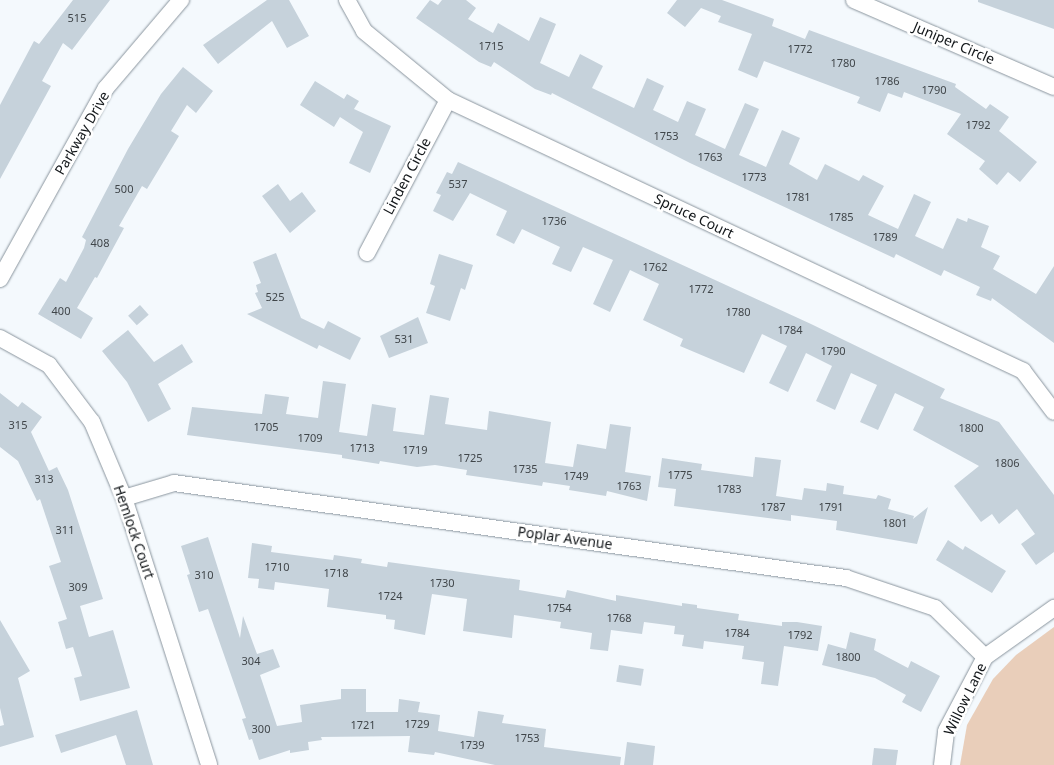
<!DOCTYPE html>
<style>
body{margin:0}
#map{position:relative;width:1054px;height:765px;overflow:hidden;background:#f4f9fd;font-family:"Noto Sans",sans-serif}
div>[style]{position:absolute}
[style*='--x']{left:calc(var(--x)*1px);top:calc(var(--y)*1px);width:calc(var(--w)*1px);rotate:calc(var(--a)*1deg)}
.green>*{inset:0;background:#e9ceba}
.building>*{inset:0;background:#c6d2db;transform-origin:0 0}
.roads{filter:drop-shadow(0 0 1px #8a959e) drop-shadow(0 0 1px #8a959e)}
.minor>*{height:16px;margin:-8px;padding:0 8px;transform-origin:8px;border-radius:8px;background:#fff}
span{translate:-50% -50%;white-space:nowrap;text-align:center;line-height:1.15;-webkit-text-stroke:5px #fff;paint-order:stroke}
.number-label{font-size:11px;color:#40464a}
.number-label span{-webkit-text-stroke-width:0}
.street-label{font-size:14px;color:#13171a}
</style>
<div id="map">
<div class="green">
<div style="clip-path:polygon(1054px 627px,1054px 765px,960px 765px,967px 725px,993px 679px,1016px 655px)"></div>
</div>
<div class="building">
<div style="clip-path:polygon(73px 0,110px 0,72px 50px,63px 43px,42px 81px,51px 86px,0 179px,0 105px,34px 41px,39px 44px)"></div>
<div style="clip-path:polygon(267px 0,289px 0,309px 36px,287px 48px,272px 21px,218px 64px,203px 45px)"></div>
<div style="clip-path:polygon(430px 0,438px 5px,442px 0,466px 0,476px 8px,468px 19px,493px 33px,498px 23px,529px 41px,540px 17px,556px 24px,540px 63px,569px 77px,580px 54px,603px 66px,592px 88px,634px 108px,647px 78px,664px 86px,653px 110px,678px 122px,687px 101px,706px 109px,695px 135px,725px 149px,745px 103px,759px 109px,739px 155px,766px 167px,782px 130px,800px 138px,789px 164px,817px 180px,825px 164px,859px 181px,863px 175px,884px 186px,868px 215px,898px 229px,914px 194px,931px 202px,915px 236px,943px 249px,957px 218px,967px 222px,968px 218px,989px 226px,981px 247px,1000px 256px,993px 269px,1036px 294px,1054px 266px,1054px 343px,992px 298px,991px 301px,976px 295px,980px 287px,944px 270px,941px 276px,896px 254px,894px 258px,690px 163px,552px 93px,551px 95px,535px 89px,494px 62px,491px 67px,479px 62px,416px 18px)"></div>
<div style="clip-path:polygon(677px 0,722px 0,774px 19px,772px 26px,805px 39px,809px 30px,956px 84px,955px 87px,986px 109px,990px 104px,1009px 117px,999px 131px,1037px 162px,1020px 182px,1008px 172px,997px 185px,979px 169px,985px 161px,947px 134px,961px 114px,904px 92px,902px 98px,888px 93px,880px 112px,857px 103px,860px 97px,764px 61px,757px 78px,738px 70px,752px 34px,718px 22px,721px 16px,701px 8px,685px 27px,667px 13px)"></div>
<div style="clip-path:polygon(978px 0,1054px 0,1054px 29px,978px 2px)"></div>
<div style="clip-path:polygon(183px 67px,213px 91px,196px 113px,187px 105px,171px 131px,179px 136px,147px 189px,142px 186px,119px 226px,124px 228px,97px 278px,95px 277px,77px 308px,93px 318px,81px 339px,38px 314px,60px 278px,66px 282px,84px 248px,86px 240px,82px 237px,128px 149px,161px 94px)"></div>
<div style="clip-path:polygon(315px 81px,344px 99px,347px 94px,359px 101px,354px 109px,391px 126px,370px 173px,349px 163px,363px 132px,340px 117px,334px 127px,300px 105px)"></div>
<div style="clip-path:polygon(458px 162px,811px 324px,945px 389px,940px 398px,999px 422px,1054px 495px,1054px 552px,1036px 565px,1021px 544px,1035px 534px,1017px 509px,999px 524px,992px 514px,981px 522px,954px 486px,979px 466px,913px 430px,924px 407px,895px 393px,878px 430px,860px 422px,877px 385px,851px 373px,835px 410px,816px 401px,832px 366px,806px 353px,788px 392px,769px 383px,787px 346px,762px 334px,744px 373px,680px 346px,683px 339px,643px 320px,659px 284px,630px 270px,610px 312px,593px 304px,613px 260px,583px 247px,571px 272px,552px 264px,560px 247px,522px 229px,514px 244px,496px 235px,507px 211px,470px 193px,453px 221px,433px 211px,441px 195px,436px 193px,447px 172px,452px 174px)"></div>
<div style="clip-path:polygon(278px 184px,290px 201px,302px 192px,316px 211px,290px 233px,262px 196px)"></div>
<div style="clip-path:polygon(276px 253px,301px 318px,324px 329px,328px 321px,361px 338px,350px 360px,319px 345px,317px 349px,247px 314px,262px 308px,255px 293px,258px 292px,256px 285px,261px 283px,253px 262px)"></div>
<div style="clip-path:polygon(439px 254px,473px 265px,465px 290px,461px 288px,450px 321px,426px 313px,435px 286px,430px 284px)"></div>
<div style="left:140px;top:305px;width:13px;height:16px;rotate:48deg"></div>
<div style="clip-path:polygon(418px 317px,428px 343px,389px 358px,380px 336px)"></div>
<div style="clip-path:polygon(128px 330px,154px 362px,182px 344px,193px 362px,158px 384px,171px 409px,148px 422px,127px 382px,102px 351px)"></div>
<div style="clip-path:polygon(323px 381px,346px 384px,339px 432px,367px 436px,372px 404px,396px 408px,393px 431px,424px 435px,430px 395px,449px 398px,445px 424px,487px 430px,489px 411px,551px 422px,545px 463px,573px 467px,577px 444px,606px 449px,610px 424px,631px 427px,625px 472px,651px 476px,647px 501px,607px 491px,606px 496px,569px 490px,570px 486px,543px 482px,542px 486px,466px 475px,467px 470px,435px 465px,417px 467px,380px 461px,379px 464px,342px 458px,342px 455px,187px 435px,192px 407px,262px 414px,265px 394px,289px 397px,286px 414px,318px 418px)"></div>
<div style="clip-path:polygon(0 393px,18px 407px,22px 402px,42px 417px,31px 432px,49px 471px,57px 467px,68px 490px,103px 599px,80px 606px,89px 637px,113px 630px,130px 688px,80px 701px,74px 678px,82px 676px,73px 647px,66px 649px,58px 622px,67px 619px,49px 566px,61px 562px,40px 499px,37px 501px,18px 461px,0 447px)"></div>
<div style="clip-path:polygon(755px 457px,781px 460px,776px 496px,802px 500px,804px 488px,826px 491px,827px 483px,844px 486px,843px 494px,876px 499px,878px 495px,891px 499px,888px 509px,914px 516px,913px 519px,928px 507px,917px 544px,836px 530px,837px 521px,791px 515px,791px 521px,674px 506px,676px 489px,658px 487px,662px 458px,702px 464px,701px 470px,753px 477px)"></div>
<div style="clip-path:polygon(208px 537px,240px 638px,243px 616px,257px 654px,273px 649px,280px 667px,260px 675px,277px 726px,302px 722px,300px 705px,341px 699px,341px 689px,366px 689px,366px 712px,398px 712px,399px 699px,420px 702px,418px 712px,440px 715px,438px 731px,474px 737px,478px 711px,504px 715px,502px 723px,546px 729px,544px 747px,621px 757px,620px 765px,495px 765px,435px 752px,434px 755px,408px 752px,410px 736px,321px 737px,322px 740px,308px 742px,309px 750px,290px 753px,290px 750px,259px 760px,252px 739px,249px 740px,242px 719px,246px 718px,208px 609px,199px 612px,187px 575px,190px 574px,181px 546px)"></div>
<div style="clip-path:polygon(948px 540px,963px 550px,965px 546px,1006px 571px,992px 593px,936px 560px)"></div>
<div style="clip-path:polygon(252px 543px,272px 546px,271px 552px,333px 560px,334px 555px,362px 559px,361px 563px,387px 567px,388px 562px,520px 580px,519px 590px,565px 598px,567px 590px,616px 601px,616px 595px,682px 606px,682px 603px,697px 605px,697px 608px,739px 614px,738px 620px,782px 626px,782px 622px,797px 622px,822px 626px,818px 651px,784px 646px,778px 686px,761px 684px,764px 662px,742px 659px,744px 646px,704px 641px,703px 649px,682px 646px,684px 635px,674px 634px,675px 626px,644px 622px,642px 634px,611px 630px,608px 651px,590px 649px,592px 633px,560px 628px,561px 622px,514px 615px,512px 638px,463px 631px,467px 599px,432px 594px,425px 635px,394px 629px,395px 620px,386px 619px,386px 615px,327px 607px,329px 589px,275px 582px,274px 590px,258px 588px,259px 579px,248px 578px)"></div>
<div style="clip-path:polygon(0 620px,30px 671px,18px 678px,34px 737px,0 747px,0 726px,4px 725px,0 708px)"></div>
<div style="clip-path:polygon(850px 632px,876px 639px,874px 650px,908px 668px,911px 661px,940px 676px,921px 712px,902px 702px,906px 695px,875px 678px,822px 665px,828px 644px,846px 649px)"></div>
<div style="left:619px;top:665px;width:25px;height:17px;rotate:9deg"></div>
<div style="clip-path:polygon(137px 710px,153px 765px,126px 765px,116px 735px,61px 753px,55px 735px)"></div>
<div style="clip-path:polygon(627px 742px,655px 746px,653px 765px,624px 765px)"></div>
<div style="clip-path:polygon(874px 748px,898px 750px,896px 765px,872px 765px)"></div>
</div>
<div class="roads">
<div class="minor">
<div style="--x:347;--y:0;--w:35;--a:61"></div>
<div style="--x:364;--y:31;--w:109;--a:39.4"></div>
<div style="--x:448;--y:100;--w:636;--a:25.23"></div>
<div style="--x:1023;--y:371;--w:51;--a:52.9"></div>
<div style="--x:854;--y:0;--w:218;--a:23.5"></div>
<div style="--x:367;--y:253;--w:173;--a:-62.1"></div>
<div style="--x:0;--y:279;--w:218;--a:-61"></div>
<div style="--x:106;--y:88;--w:116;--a:-49.6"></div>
<div style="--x:0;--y:338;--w:56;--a:28.9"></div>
<div style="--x:49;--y:365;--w:71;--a:53"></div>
<div style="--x:92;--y:422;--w:82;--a:67.2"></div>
<div style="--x:124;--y:498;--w:280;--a:72.3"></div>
<div style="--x:124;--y:498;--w:52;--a:-16.7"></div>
<div style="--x:174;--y:483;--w:679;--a:8.05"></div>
<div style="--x:846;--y:578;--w:94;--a:18.6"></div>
<div style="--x:935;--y:608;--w:70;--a:44.4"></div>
<div style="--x:942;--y:765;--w:34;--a:-83"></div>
<div style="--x:946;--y:731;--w:84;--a:-62.2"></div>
<div style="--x:985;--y:657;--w:85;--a:-35.4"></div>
</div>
</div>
<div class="number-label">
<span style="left:77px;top:18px">515</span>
<span style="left:491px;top:46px">1715</span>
<span style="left:800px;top:49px">1772</span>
<span style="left:843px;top:63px">1780</span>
<span style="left:887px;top:81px">1786</span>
<span style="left:934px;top:90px">1790</span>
<span style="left:978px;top:125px">1792</span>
<span style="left:666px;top:136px">1753</span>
<span style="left:710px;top:157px">1763</span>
<span style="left:754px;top:177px">1773</span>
<span style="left:458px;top:184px">537</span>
<span style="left:124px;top:189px">500</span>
<span style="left:798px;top:197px">1781</span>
<span style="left:841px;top:217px">1785</span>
<span style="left:554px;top:221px">1736</span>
<span style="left:885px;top:237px">1789</span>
<span style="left:100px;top:243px">408</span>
<span style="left:655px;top:267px">1762</span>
<span style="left:701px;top:289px">1772</span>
<span style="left:275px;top:297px">525</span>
<span style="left:61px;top:311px">400</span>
<span style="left:738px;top:312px">1780</span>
<span style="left:790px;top:330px">1784</span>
<span style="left:404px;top:339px">531</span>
<span style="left:833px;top:351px">1790</span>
<span style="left:18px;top:425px">315</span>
<span style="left:266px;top:427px">1705</span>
<span style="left:971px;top:428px">1800</span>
<span style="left:310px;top:438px">1709</span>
<span style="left:362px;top:448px">1713</span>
<span style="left:415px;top:450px">1719</span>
<span style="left:470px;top:458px">1725</span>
<span style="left:1007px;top:463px">1806</span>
<span style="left:525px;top:469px">1735</span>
<span style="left:680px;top:475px">1775</span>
<span style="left:576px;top:476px">1749</span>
<span style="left:44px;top:479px">313</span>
<span style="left:629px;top:486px">1763</span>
<span style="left:729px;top:489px">1783</span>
<span style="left:773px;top:507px">1787</span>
<span style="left:831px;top:507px">1791</span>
<span style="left:895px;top:523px">1801</span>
<span style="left:65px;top:530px">311</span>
<span style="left:277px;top:567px">1710</span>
<span style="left:336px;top:573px">1718</span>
<span style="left:204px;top:575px">310</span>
<span style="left:442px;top:583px">1730</span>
<span style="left:78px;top:587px">309</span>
<span style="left:390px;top:596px">1724</span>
<span style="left:559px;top:608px">1754</span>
<span style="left:619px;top:618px">1768</span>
<span style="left:737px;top:633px">1784</span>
<span style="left:800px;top:635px">1792</span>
<span style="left:848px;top:657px">1800</span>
<span style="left:251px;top:661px">304</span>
<span style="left:417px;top:724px">1729</span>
<span style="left:363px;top:725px">1721</span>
<span style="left:261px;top:729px">300</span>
<span style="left:527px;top:738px">1753</span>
<span style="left:472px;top:745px">1739</span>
</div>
<div class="street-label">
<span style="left:954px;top:43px;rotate:23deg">Juniper Circle</span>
<span style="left:82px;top:133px;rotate:-60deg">Parkway Drive</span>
<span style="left:407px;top:176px;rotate:-62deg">Linden Circle</span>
<span style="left:694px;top:216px;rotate:25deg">Spruce Court</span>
<span style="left:134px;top:532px;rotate:71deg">Hemlock Court</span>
<span style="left:565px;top:538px;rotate:8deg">Poplar Avenue</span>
<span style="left:965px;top:699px;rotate:-64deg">Willow Lane</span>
</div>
</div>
